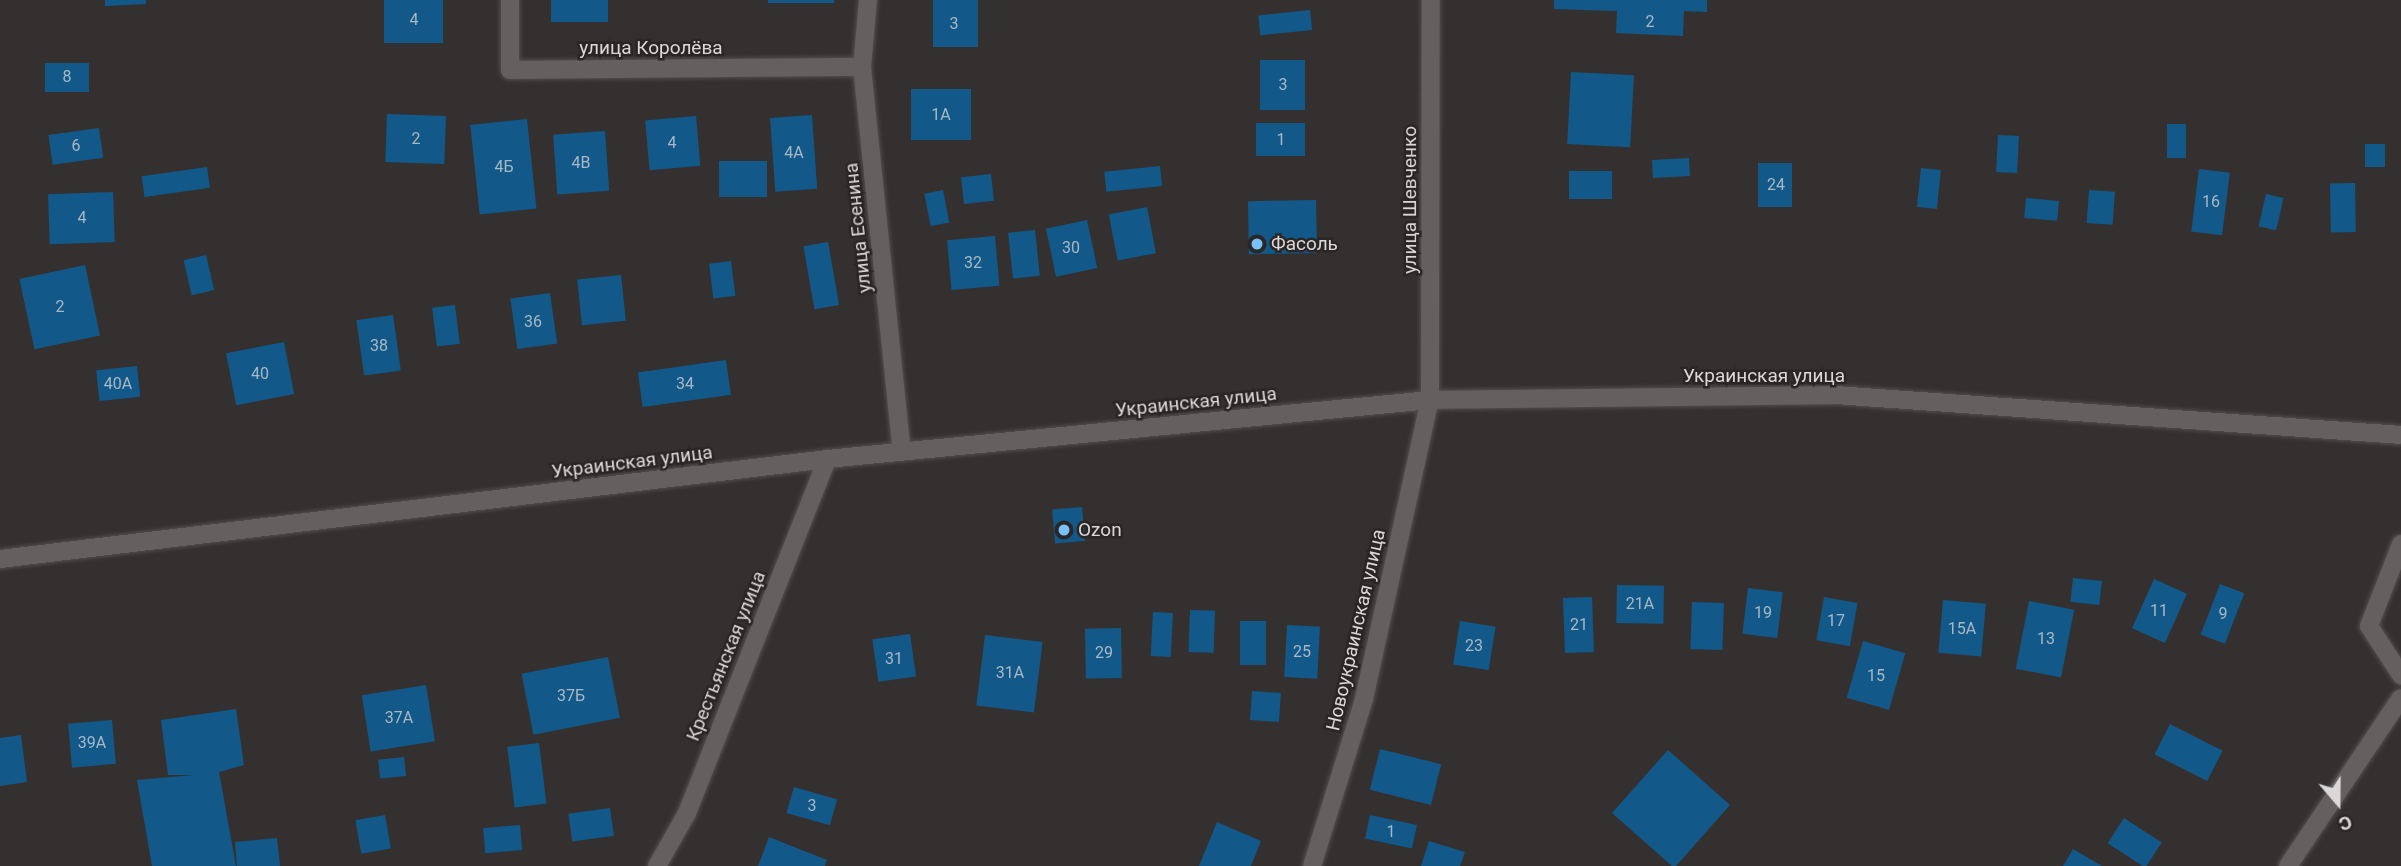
<!DOCTYPE html>
<meta charset="utf-8">
<style>
body{margin:0}
#map{position:relative;width:2401px;height:866px;overflow:hidden;background:#343030;font-family:Roboto,sans-serif}
div>[style]{position:absolute}
[style*='--x']{left:calc(var(--x)*1px);top:calc(var(--y)*1px);width:calc(var(--w)*1px);rotate:calc(var(--a)*1deg)}
.building>*{inset:0;background:#12598a;transform-origin:0 0}
.roads{filter:drop-shadow(0 0 2px #504e4e) drop-shadow(0 0 2px #504e4e)}
.street>*{height:18px;margin:-9px;padding:0 9px;transform-origin:9px;border-radius:9px;background:#646060}
.dots>*{width:19px;height:19px;translate:-50% -50%;box-sizing:border-box;border:4px solid #2a2626;border-radius:50%}
span{translate:-50% -50%;white-space:nowrap;text-align:center;line-height:1.15;-webkit-text-stroke:5px #2a2626;paint-order:stroke}
.number-label{font-size:16px;color:#a8b8c4}
.number-label span{-webkit-text-stroke-width:0}
.street-label{font-size:19px;color:#dad8d8}
.poi-label{font-size:19px;color:#dad8d8}
.left{translate:0 -50%;text-align:left}
.north{position:absolute;left:2303px;top:768px;width:70px;height:70px;-webkit-text-stroke:5px #2a2626;paint-order:stroke;rotate:160deg;font-size:19px;font-weight:700;line-height:28px;text-align:center;color:#dad8d8}
.north::after{content:'';display:block;margin:auto;width:24px;height:32px;background:#dad8d8;clip-path:polygon(50% 0,100% 100%,50% 72%,0 100%)}
</style>
<div id="map">
<div class="building">
<div style="clip-path:polygon(105px 0,146px 0,146px 4px,105px 6px)"></div>
<div style="left:384px;top:0;width:59px;height:43px"></div>
<div style="left:551px;top:0;width:57px;height:22px"></div>
<div style="left:768px;top:0;width:66px;height:3px"></div>
<div style="left:933px;top:0;width:45px;height:47px"></div>
<div style="clip-path:polygon(1554px 0,1707px 0,1707px 12px,1684px 11px,1683px 36px,1616px 33px,1617px 11px,1554px 9px)"></div>
<div style="left:1310px;top:10px;width:20px;height:52px;rotate:84deg"></div>
<div style="left:1260px;top:60px;width:45px;height:50px"></div>
<div style="left:45px;top:63px;width:44px;height:29px"></div>
<div style="left:1571px;top:72px;width:63px;height:72px;rotate:3deg"></div>
<div style="left:971px;top:89px;width:51px;height:60px;rotate:90deg"></div>
<div style="left:387px;top:114px;width:59px;height:48px;rotate:2deg"></div>
<div style="left:812px;top:115px;width:74px;height:42px;rotate:86deg"></div>
<div style="left:696px;top:116px;width:50px;height:51px;rotate:85deg"></div>
<div style="left:527px;top:119px;width:90px;height:57px;rotate:84deg"></div>
<div style="left:1305px;top:123px;width:33px;height:49px;rotate:90deg"></div>
<div style="left:2167px;top:124px;width:19px;height:34px"></div>
<div style="left:99px;top:128px;width:30px;height:51px;rotate:82deg"></div>
<div style="left:605px;top:131px;width:60px;height:52px;rotate:86deg"></div>
<div style="left:1998px;top:135px;width:21px;height:37px;rotate:3deg"></div>
<div style="left:2385px;top:144px;width:23px;height:20px;rotate:90deg"></div>
<div style="left:1689px;top:158px;width:18px;height:37px;rotate:87deg"></div>
<div style="left:719px;top:161px;width:48px;height:36px"></div>
<div style="left:1758px;top:163px;width:34px;height:44px"></div>
<div style="left:1160px;top:166px;width:20px;height:56px;rotate:84deg"></div>
<div style="left:207px;top:167px;width:21px;height:66px;rotate:82deg"></div>
<div style="left:1921px;top:168px;width:20px;height:39px;rotate:6deg"></div>
<div style="left:2199px;top:169px;width:31px;height:63px;rotate:7deg"></div>
<div style="left:1569px;top:171px;width:43px;height:28px"></div>
<div style="left:991px;top:174px;width:27px;height:30px;rotate:84deg"></div>
<div style="left:2355px;top:183px;width:49px;height:25px;rotate:89deg"></div>
<div style="left:943px;top:190px;width:33px;height:19px;rotate:79deg"></div>
<div style="left:2089px;top:190px;width:26px;height:33px;rotate:4deg"></div>
<div style="left:113px;top:192px;width:50px;height:65px;rotate:88deg"></div>
<div style="left:2266px;top:194px;width:18px;height:33px;rotate:13deg"></div>
<div style="left:2026px;top:198px;width:33px;height:20px;rotate:5deg"></div>
<div style="left:1316px;top:200px;width:53px;height:68px;rotate:89deg"></div>
<div style="left:1147px;top:207px;width:47px;height:39px;rotate:79deg"></div>
<div style="left:1087px;top:220px;width:49px;height:42px;rotate:78deg"></div>
<div style="left:1035px;top:230px;width:46px;height:27px;rotate:84deg"></div>
<div style="left:995px;top:236px;width:50px;height:48px;rotate:85deg"></div>
<div style="left:828px;top:242px;width:64px;height:25px;rotate:80deg"></div>
<div style="left:206px;top:255px;width:36px;height:23px;rotate:77deg"></div>
<div style="left:731px;top:261px;width:35px;height:22px;rotate:83deg"></div>
<div style="left:85px;top:265px;width:72px;height:67px;rotate:78deg"></div>
<div style="left:621px;top:275px;width:46px;height:44px;rotate:84deg"></div>
<div style="left:550px;top:293px;width:51px;height:40px;rotate:82deg"></div>
<div style="left:455px;top:305px;width:39px;height:23px;rotate:83deg"></div>
<div style="left:393px;top:315px;width:56px;height:37px;rotate:82deg"></div>
<div style="left:284px;top:342px;width:53px;height:59px;rotate:79deg"></div>
<div style="left:726px;top:360px;width:35px;height:89px;rotate:82deg"></div>
<div style="left:137px;top:366px;width:31px;height:41px;rotate:84deg"></div>
<div style="left:1082px;top:507px;width:34px;height:30px;rotate:85deg"></div>
<div style="left:2073px;top:578px;width:29px;height:24px;rotate:6deg"></div>
<div style="left:2154px;top:579px;width:36px;height:54px;rotate:24deg"></div>
<div style="left:2220px;top:584px;width:26px;height:54px;rotate:21deg"></div>
<div style="left:1617px;top:585px;width:47px;height:38px;rotate:1deg"></div>
<div style="left:1748px;top:588px;width:35px;height:46px;rotate:7deg"></div>
<div style="left:1592px;top:597px;width:55px;height:29px;rotate:88deg"></div>
<div style="left:1824px;top:597px;width:34px;height:44px;rotate:10deg"></div>
<div style="left:1943px;top:600px;width:43px;height:53px;rotate:5deg"></div>
<div style="left:2029px;top:601px;width:46px;height:69px;rotate:11deg"></div>
<div style="left:1692px;top:602px;width:32px;height:47px;rotate:2deg"></div>
<div style="left:1190px;top:610px;width:25px;height:42px;rotate:2deg"></div>
<div style="left:1153px;top:612px;width:20px;height:44px;rotate:3deg"></div>
<div style="left:1240px;top:621px;width:26px;height:44px"></div>
<div style="left:1460px;top:621px;width:36px;height:44px;rotate:9deg"></div>
<div style="left:1287px;top:625px;width:33px;height:52px;rotate:3deg"></div>
<div style="left:1121px;top:628px;width:50px;height:36px;rotate:89deg"></div>
<div style="left:910px;top:634px;width:43px;height:38px;rotate:82deg"></div>
<div style="left:985px;top:635px;width:58px;height:71px;rotate:7deg"></div>
<div style="left:1863px;top:641px;width:44px;height:59px;rotate:16deg"></div>
<div style="left:608px;top:657px;width:62px;height:88px;rotate:79deg"></div>
<div style="left:426px;top:685px;width:57px;height:65px;rotate:81deg"></div>
<div style="left:1252px;top:691px;width:29px;height:29px;rotate:4deg"></div>
<div style="clip-path:polygon(236px 709px,244px 765px,219px 772px,236px 866px,152px 866px,137px 780px,194px 775px,168px 775px,161px 720px)"></div>
<div style="left:112px;top:720px;width:44px;height:44px;rotate:85deg"></div>
<div style="left:2170px;top:724px;width:59px;height:34px;rotate:27deg"></div>
<div style="clip-path:polygon(21px 735px,27px 782px,0 786px,0 738px)"></div>
<div style="left:539px;top:743px;width:61px;height:32px;rotate:83deg"></div>
<div style="left:1380px;top:749px;width:63px;height:42px;rotate:14deg"></div>
<div style="clip-path:polygon(1668px 750px,1730px 805px,1676px 866px,1672px 866px,1612px 813px)"></div>
<div style="left:404px;top:757px;width:19px;height:26px;rotate:84deg"></div>
<div style="left:794px;top:787px;width:45px;height:27px;rotate:16deg"></div>
<div style="left:610px;top:808px;width:28px;height:42px;rotate:82deg"></div>
<div style="left:385px;top:815px;width:34px;height:30px;rotate:80deg"></div>
<div style="left:1370px;top:815px;width:48px;height:24px;rotate:12deg"></div>
<div style="left:2124px;top:818px;width:45px;height:30px;rotate:33deg"></div>
<div style="clip-path:polygon(1217px 822px,1261px 841px,1251px 866px,1199px 866px)"></div>
<div style="left:520px;top:825px;width:25px;height:37px;rotate:85deg"></div>
<div style="clip-path:polygon(769px 837px,827px 860px,825px 866px,758px 866px)"></div>
<div style="clip-path:polygon(277px 838px,280px 866px,237px 866px,235px 842px)"></div>
<div style="clip-path:polygon(1429px 841px,1465px 852px,1460px 866px,1421px 866px)"></div>
<div style="clip-path:polygon(2073px 849px,2102px 866px,2063px 866px)"></div>
</div>
<div class="roads">
<div class="street">
<div style="--x:510;--y:0;--w:70;--a:90"></div>
<div style="--x:510;--y:70;--w:352;--a:-0.5"></div>
<div style="--x:868;--y:0;--w:67;--a:95.1"></div>
<div style="--x:862;--y:67;--w:387;--a:84.1"></div>
<div style="--x:2401;--y:544;--w:88;--a:111.3"></div>
<div style="--x:2369;--y:626;--w:59;--a:56.9"></div>
<div style="--x:0;--y:559;--w:833;--a:-6.89"></div>
<div style="--x:827;--y:459;--w:606;--a:-5.59"></div>
<div style="--x:1430;--y:400;--w:405;--a:-0.7"></div>
<div style="--x:1835;--y:395;--w:567;--a:4.04"></div>
<div style="--x:657;--y:866;--w:61;--a:-60.5"></div>
<div style="--x:687;--y:813;--w:381;--a:-68.4"></div>
<div style="--x:1312;--y:866;--w:175;--a:-72.7"></div>
<div style="--x:1364;--y:699;--w:306;--a:-77.6"></div>
<div style="--x:1430;--y:400;--w:400;--a:-89.9"></div>
<div style="--x:2288;--y:866;--w:202;--a:-56.1"></div>
</div>
</div>
<div class="dots">
<div style="left:1257px;top:244px;background:#79bff8"></div>
<div style="left:1064px;top:530px;background:#79bff8"></div>
</div>
<div class="number-label">
<span style="left:414px;top:20px">4</span>
<span style="left:1650px;top:22px">2</span>
<span style="left:954px;top:24px">3</span>
<span style="left:67px;top:77px">8</span>
<span style="left:1283px;top:85px">3</span>
<span style="left:941px;top:115px">1А</span>
<span style="left:416px;top:139px">2</span>
<span style="left:1281px;top:140px">1</span>
<span style="left:672px;top:143px">4</span>
<span style="left:76px;top:146px">6</span>
<span style="left:794px;top:153px">4А</span>
<span style="left:581px;top:163px">4В</span>
<span style="left:504px;top:167px">4Б</span>
<span style="left:1776px;top:185px">24</span>
<span style="left:2211px;top:202px">16</span>
<span style="left:82px;top:218px">4</span>
<span style="left:1071px;top:248px">30</span>
<span style="left:973px;top:263px">32</span>
<span style="left:60px;top:307px">2</span>
<span style="left:533px;top:322px">36</span>
<span style="left:379px;top:346px">38</span>
<span style="left:260px;top:374px">40</span>
<span style="left:118px;top:384px">40А</span>
<span style="left:685px;top:384px">34</span>
<span style="left:1640px;top:604px">21А</span>
<span style="left:2159px;top:611px">11</span>
<span style="left:1763px;top:613px">19</span>
<span style="left:2223px;top:614px">9</span>
<span style="left:1836px;top:621px">17</span>
<span style="left:1579px;top:625px">21</span>
<span style="left:1962px;top:629px">15А</span>
<span style="left:2046px;top:639px">13</span>
<span style="left:1474px;top:646px">23</span>
<span style="left:1302px;top:652px">25</span>
<span style="left:1104px;top:653px">29</span>
<span style="left:894px;top:659px">31</span>
<span style="left:1010px;top:673px">31А</span>
<span style="left:1876px;top:676px">15</span>
<span style="left:571px;top:696px">37Б</span>
<span style="left:399px;top:718px">37А</span>
<span style="left:92px;top:743px">39А</span>
<span style="left:812px;top:806px">3</span>
<span style="left:1391px;top:832px">1</span>
</div>
<div class="street-label">
<span style="left:651px;top:48px">улица Королёва</span>
<span style="left:1410px;top:200px;rotate:-90deg">улица Шевченко</span>
<span style="left:858px;top:228px;rotate:-96deg">улица Есенина</span>
<span style="left:1764px;top:376px">Украинская улица</span>
<span style="left:1196px;top:402px;rotate:-6deg">Украинская улица</span>
<span style="left:632px;top:462px;rotate:-7deg">Украинская улица</span>
<span style="left:1356px;top:630px;rotate:-77deg">Новоукраинская улица</span>
<span style="left:726px;top:656px;rotate:-68deg">Крестьянская улица</span>
</div>
<div class="poi-label">
<span class="left" style="left:1271px;top:244px">Фасоль</span>
<span class="left" style="left:1078px;top:530px">Ozon</span>
</div>
<div class="north">С</div>
</div>
